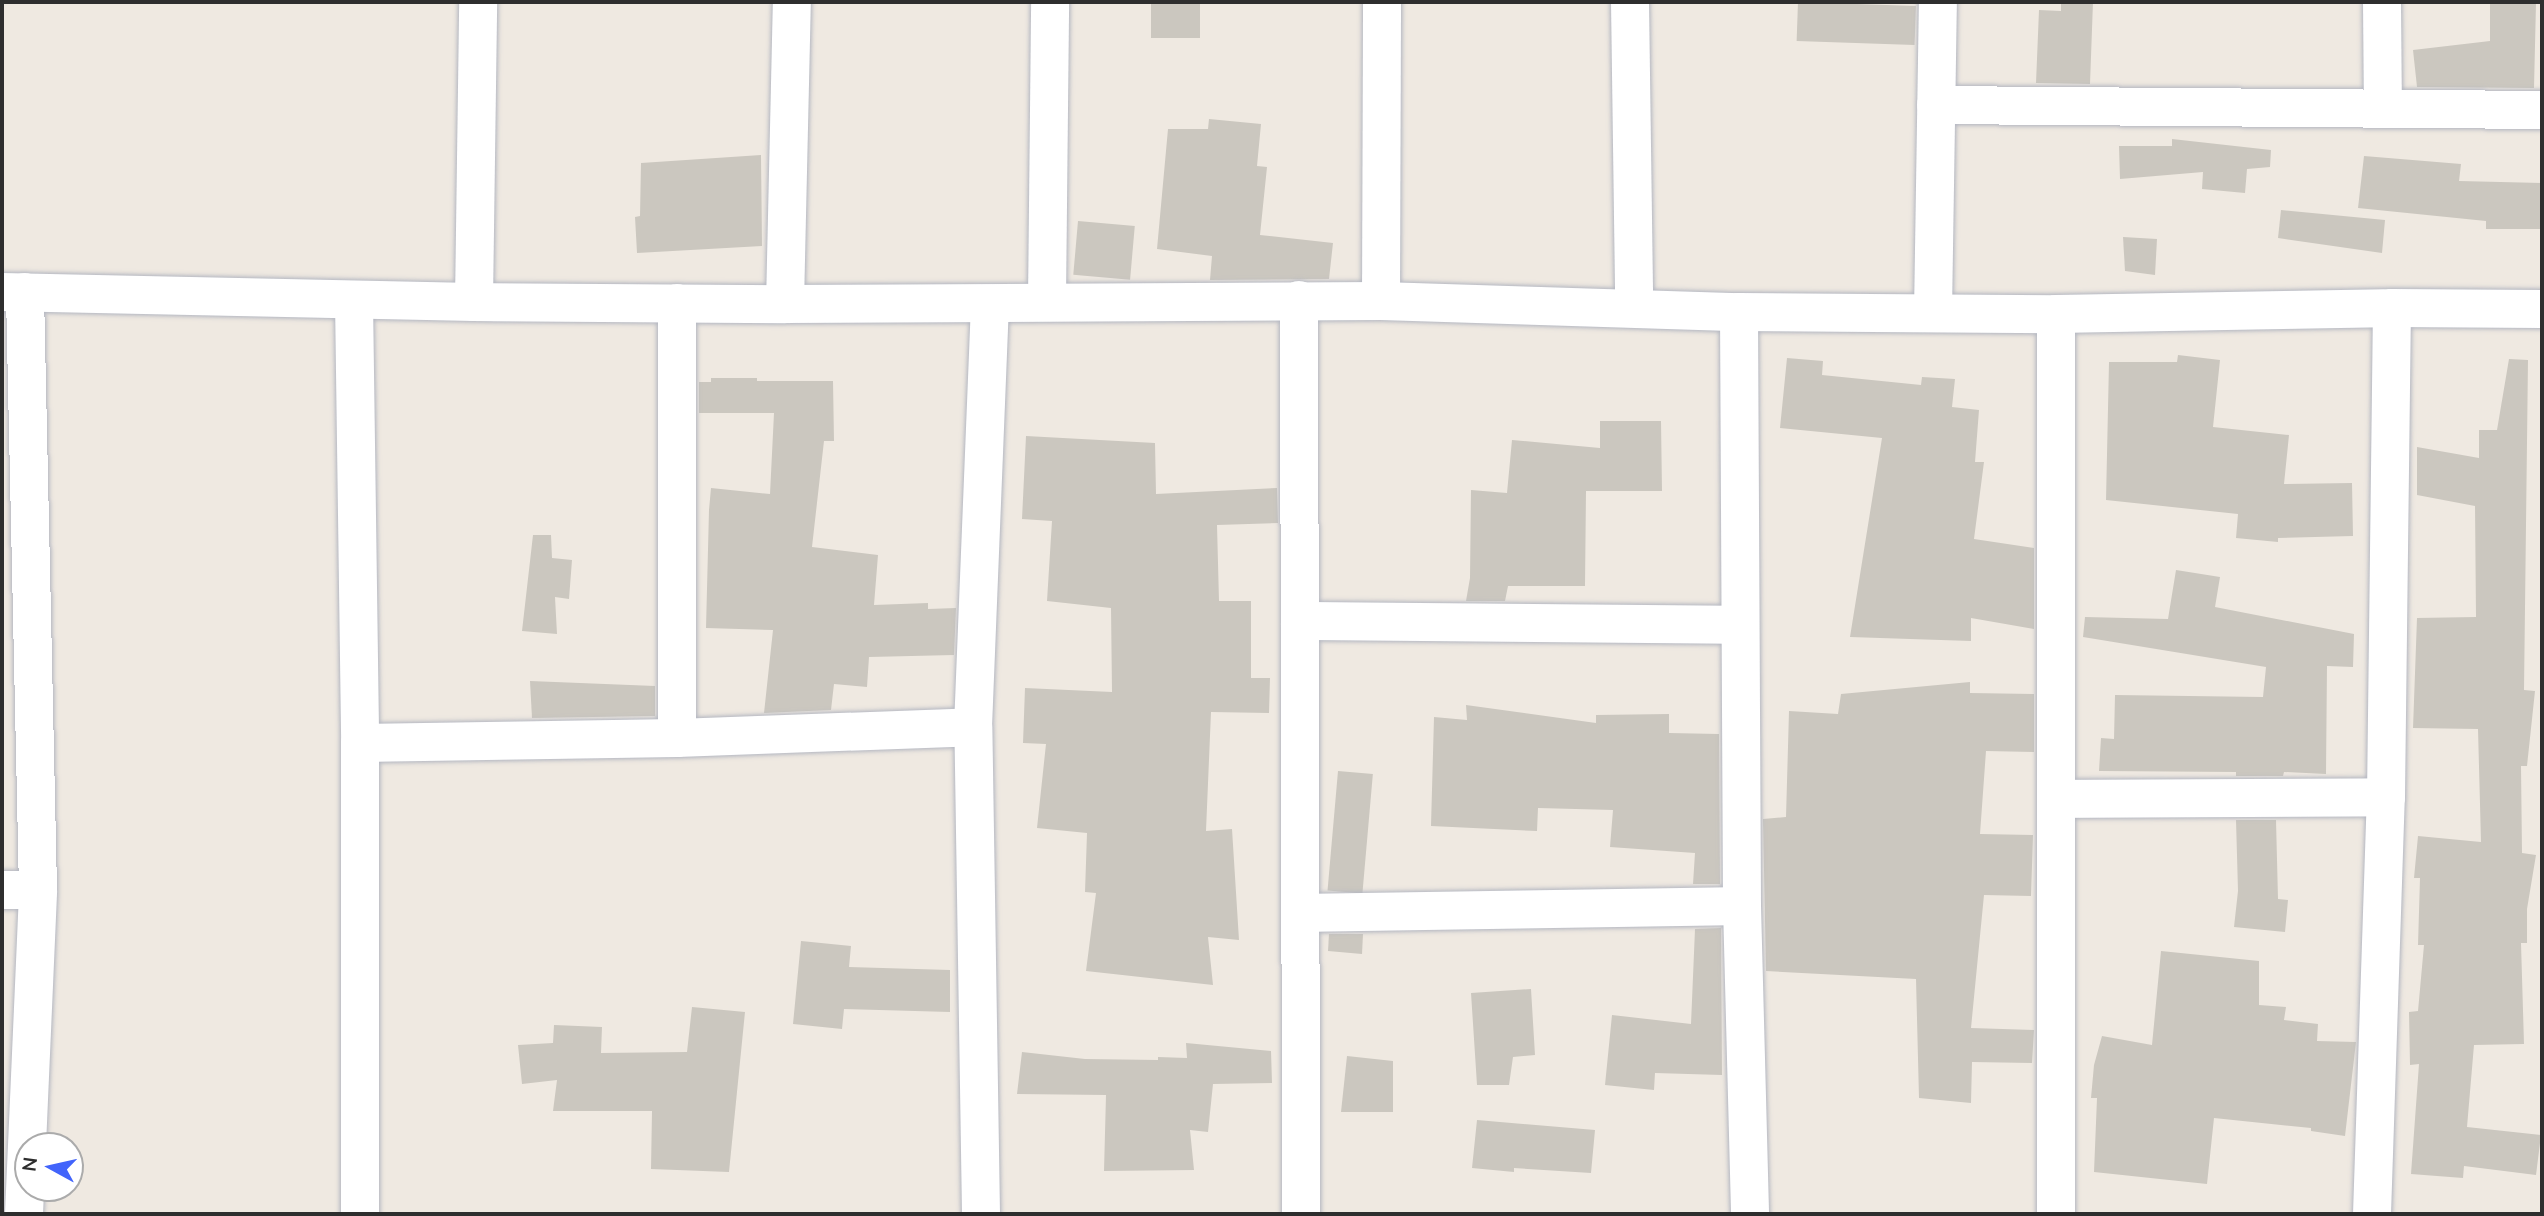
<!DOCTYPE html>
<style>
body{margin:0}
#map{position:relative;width:2544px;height:1216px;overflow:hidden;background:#efe9e1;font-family:"Nunito Sans",sans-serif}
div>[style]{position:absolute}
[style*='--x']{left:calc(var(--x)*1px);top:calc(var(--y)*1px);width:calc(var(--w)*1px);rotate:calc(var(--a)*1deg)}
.building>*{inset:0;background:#cbc7bf;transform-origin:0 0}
.roads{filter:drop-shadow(0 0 2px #b4b7c1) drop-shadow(0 0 2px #b4b7c1)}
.minor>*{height:38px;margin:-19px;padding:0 19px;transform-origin:19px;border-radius:19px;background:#fff}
span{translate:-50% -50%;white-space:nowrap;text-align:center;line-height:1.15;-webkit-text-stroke:7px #fff;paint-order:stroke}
.frame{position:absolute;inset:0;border:4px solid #2e2e2e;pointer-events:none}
.north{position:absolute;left:14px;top:1132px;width:70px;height:70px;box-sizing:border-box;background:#fff;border:2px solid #ababab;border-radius:50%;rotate:278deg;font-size:19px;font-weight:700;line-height:28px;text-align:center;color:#2e2e2e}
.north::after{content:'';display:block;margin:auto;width:24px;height:32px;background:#4264fb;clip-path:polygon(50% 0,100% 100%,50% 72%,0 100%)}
</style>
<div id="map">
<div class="building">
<div style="left:1151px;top:2px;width:49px;height:36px"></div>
<div style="left:1798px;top:2px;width:118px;height:39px;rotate:2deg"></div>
<div style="clip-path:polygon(2061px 2px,2093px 2px,2090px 84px,2036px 83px,2039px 10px,2061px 11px)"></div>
<div style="clip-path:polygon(2490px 3px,2536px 3px,2534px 88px,2417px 87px,2413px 50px,2490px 41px)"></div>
<div style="clip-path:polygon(1209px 119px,1261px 124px,1257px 166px,1267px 167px,1260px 235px,1333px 243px,1329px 279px,1210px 280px,1212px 256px,1157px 249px,1168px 129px,1208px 129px)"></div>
<div style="clip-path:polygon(2172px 139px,2271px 150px,2270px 167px,2247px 169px,2245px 193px,2202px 189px,2203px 172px,2120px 179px,2119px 146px,2172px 146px)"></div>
<div style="clip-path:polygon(761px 155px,762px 246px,637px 253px,635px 217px,640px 216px,641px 163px)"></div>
<div style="clip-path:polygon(2364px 156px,2461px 164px,2459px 181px,2542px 183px,2542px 229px,2486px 229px,2486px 221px,2358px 208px)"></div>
<div style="clip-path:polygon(2281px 210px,2385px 220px,2382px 253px,2278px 238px)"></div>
<div style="left:1078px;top:221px;width:57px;height:54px;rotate:5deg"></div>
<div style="clip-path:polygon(2123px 237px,2157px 239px,2155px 275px,2125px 271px)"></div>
<div style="clip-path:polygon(2178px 355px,2220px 360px,2213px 427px,2289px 435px,2284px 484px,2352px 483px,2353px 536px,2278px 538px,2278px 542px,2236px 538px,2238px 514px,2106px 500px,2109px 362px,2177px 362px)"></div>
<div style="clip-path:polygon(1787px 358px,1823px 361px,1822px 375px,1921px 385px,1922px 377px,1955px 379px,1952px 407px,1979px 410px,1975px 462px,1984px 462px,1974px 539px,2034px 548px,2034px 629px,1971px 618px,1971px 641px,1850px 637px,1882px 438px,1780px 428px)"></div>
<div style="clip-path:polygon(2509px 359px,2528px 360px,2524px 690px,2535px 691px,2527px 766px,2521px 766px,2522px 853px,2536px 855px,2527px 909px,2527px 943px,2521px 943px,2524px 1044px,2474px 1045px,2467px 1127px,2541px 1135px,2536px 1175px,2464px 1166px,2463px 1178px,2411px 1174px,2419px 1064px,2410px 1065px,2409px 1012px,2418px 1011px,2424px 945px,2418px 945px,2420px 878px,2414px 878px,2418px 836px,2481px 842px,2478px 729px,2413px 728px,2417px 618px,2476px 617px,2475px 506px,2417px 495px,2417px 447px,2479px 458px,2479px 430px,2497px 430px)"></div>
<div style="clip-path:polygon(711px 378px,757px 378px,757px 381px,833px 381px,834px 441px,824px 441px,812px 547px,878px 555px,874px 605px,928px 603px,928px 609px,956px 608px,954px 655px,869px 657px,867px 687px,834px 684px,831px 710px,764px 713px,773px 630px,706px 628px,709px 510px,711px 488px,770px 494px,774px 413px,699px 413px,699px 382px,711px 382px)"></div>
<div style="clip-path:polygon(1600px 421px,1661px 421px,1662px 491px,1586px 491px,1585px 586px,1508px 586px,1505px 601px,1466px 601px,1470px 578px,1471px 490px,1507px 493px,1512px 440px,1600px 448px)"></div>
<div style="clip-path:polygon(1026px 436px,1155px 443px,1156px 494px,1277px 488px,1278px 523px,1217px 525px,1219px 601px,1251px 601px,1251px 678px,1270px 678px,1269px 713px,1211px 712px,1206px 831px,1232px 829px,1239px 940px,1208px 937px,1213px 985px,1086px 971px,1096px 893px,1085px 892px,1087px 833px,1037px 828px,1046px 744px,1023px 743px,1025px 688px,1112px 692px,1111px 608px,1047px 601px,1052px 521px,1022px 519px)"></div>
<div style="clip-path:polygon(533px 535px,551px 535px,552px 558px,572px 560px,569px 599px,555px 597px,557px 634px,522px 631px)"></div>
<div style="clip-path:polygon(2176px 570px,2220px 577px,2215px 607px,2354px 634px,2353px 667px,2327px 666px,2326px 774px,2284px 772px,2283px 776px,2236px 776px,2236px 772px,2099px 771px,2101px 738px,2114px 739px,2115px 695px,2263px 697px,2266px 667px,2083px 637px,2085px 617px,2168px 619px)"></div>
<div style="clip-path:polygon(530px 681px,655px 686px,655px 716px,532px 718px)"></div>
<div style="clip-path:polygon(1970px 682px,1970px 693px,2034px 694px,2034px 752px,1986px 751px,1980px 834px,2033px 835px,2031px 896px,1984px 895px,1971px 1028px,2034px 1030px,2032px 1063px,1972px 1062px,1971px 1103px,1919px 1098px,1916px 979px,1766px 971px,1763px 819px,1786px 817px,1789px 711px,1838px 714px,1841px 694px)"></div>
<div style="clip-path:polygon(1466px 705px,1596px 723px,1596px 715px,1669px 714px,1669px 733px,1719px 734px,1720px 884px,1693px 884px,1695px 853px,1610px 847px,1613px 810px,1538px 808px,1537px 831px,1431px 826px,1434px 717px,1467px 720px)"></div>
<div style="left:1338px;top:771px;width:35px;height:120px;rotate:5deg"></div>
<div style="clip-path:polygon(2236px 820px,2276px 820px,2278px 899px,2288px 900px,2285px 932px,2234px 927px,2238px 891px)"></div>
<div style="clip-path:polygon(1721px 928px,1722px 1075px,1655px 1073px,1654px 1090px,1605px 1085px,1612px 1015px,1691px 1024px,1695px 929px)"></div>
<div style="clip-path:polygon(1329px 934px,1363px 934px,1362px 954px,1328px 951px)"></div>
<div style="clip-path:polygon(801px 941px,851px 946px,849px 967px,950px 970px,950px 1012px,844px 1009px,842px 1029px,793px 1024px)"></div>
<div style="clip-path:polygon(2161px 951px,2259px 961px,2259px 1005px,2286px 1007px,2284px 1020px,2318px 1024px,2317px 1041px,2356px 1042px,2345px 1136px,2311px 1131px,2311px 1128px,2214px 1118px,2207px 1184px,2094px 1172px,2097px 1098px,2091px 1098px,2094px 1065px,2102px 1036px,2152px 1045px)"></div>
<div style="clip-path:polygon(1531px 989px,1535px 1055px,1513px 1057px,1509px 1085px,1477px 1085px,1471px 993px)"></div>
<div style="clip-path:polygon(692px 1007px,745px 1012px,729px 1172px,651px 1169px,652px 1111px,553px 1111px,557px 1080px,522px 1084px,518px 1045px,553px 1043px,554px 1025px,602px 1027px,601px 1053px,687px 1052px)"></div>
<div style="clip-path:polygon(1186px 1043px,1271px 1051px,1272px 1083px,1213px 1084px,1208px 1132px,1190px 1130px,1194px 1170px,1104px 1171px,1106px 1095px,1017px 1094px,1022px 1052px,1085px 1059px,1158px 1060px,1158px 1057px,1187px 1058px)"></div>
<div style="clip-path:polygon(1347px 1056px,1393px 1061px,1393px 1112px,1341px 1112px)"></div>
<div style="clip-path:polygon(1477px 1120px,1595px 1130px,1591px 1173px,1514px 1168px,1514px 1172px,1472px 1168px)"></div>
</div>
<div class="roads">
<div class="minor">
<div style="--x:1630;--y:2;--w:305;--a:89.2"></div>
<div style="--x:2382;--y:2;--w:105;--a:89.5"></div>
<div style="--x:1936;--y:105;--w:606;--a:0.47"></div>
<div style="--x:2;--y:292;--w:472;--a:1.2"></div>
<div style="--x:474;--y:302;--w:311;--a:0.4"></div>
<div style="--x:785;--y:304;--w:596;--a:-0.29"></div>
<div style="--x:1381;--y:301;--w:358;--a:1.8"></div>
<div style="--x:1739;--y:312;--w:317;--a:0.4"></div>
<div style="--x:2056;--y:314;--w:336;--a:-1"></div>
<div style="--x:2392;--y:308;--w:150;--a:0.4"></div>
<div style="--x:354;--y:300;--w:443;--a:89.2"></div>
<div style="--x:360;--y:743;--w:471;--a:90"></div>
<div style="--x:1299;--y:300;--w:914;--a:89.87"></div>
<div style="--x:1047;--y:301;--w:299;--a:-89.4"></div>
<div style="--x:1381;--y:301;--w:299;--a:-89.8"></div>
<div style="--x:474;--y:302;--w:300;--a:-89.2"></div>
<div style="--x:785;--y:304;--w:302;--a:-88.7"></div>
<div style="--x:1739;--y:312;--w:594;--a:89.71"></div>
<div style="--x:1742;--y:906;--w:308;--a:88.5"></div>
<div style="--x:1933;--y:313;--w:311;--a:-89.1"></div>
<div style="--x:1300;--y:621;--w:440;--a:0.5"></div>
<div style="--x:677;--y:738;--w:435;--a:-90"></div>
<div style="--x:360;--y:743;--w:317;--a:-0.9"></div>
<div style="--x:677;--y:738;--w:296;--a:-2.1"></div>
<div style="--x:2058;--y:799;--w:328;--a:-0.3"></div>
<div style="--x:2;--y:890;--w:36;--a:0"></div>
<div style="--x:1301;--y:913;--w:441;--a:-0.9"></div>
<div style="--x:24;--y:1214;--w:324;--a:-87.5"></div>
<div style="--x:38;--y:890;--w:598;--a:-91.25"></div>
<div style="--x:981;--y:1214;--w:487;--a:-90.9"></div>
<div style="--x:973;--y:727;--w:423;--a:-87.7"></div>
<div style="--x:2056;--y:1214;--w:900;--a:-90"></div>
<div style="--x:2372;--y:1214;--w:417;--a:-88.1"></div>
<div style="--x:2386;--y:797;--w:489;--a:-89.3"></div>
</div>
</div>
<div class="frame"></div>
<div class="north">N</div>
</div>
